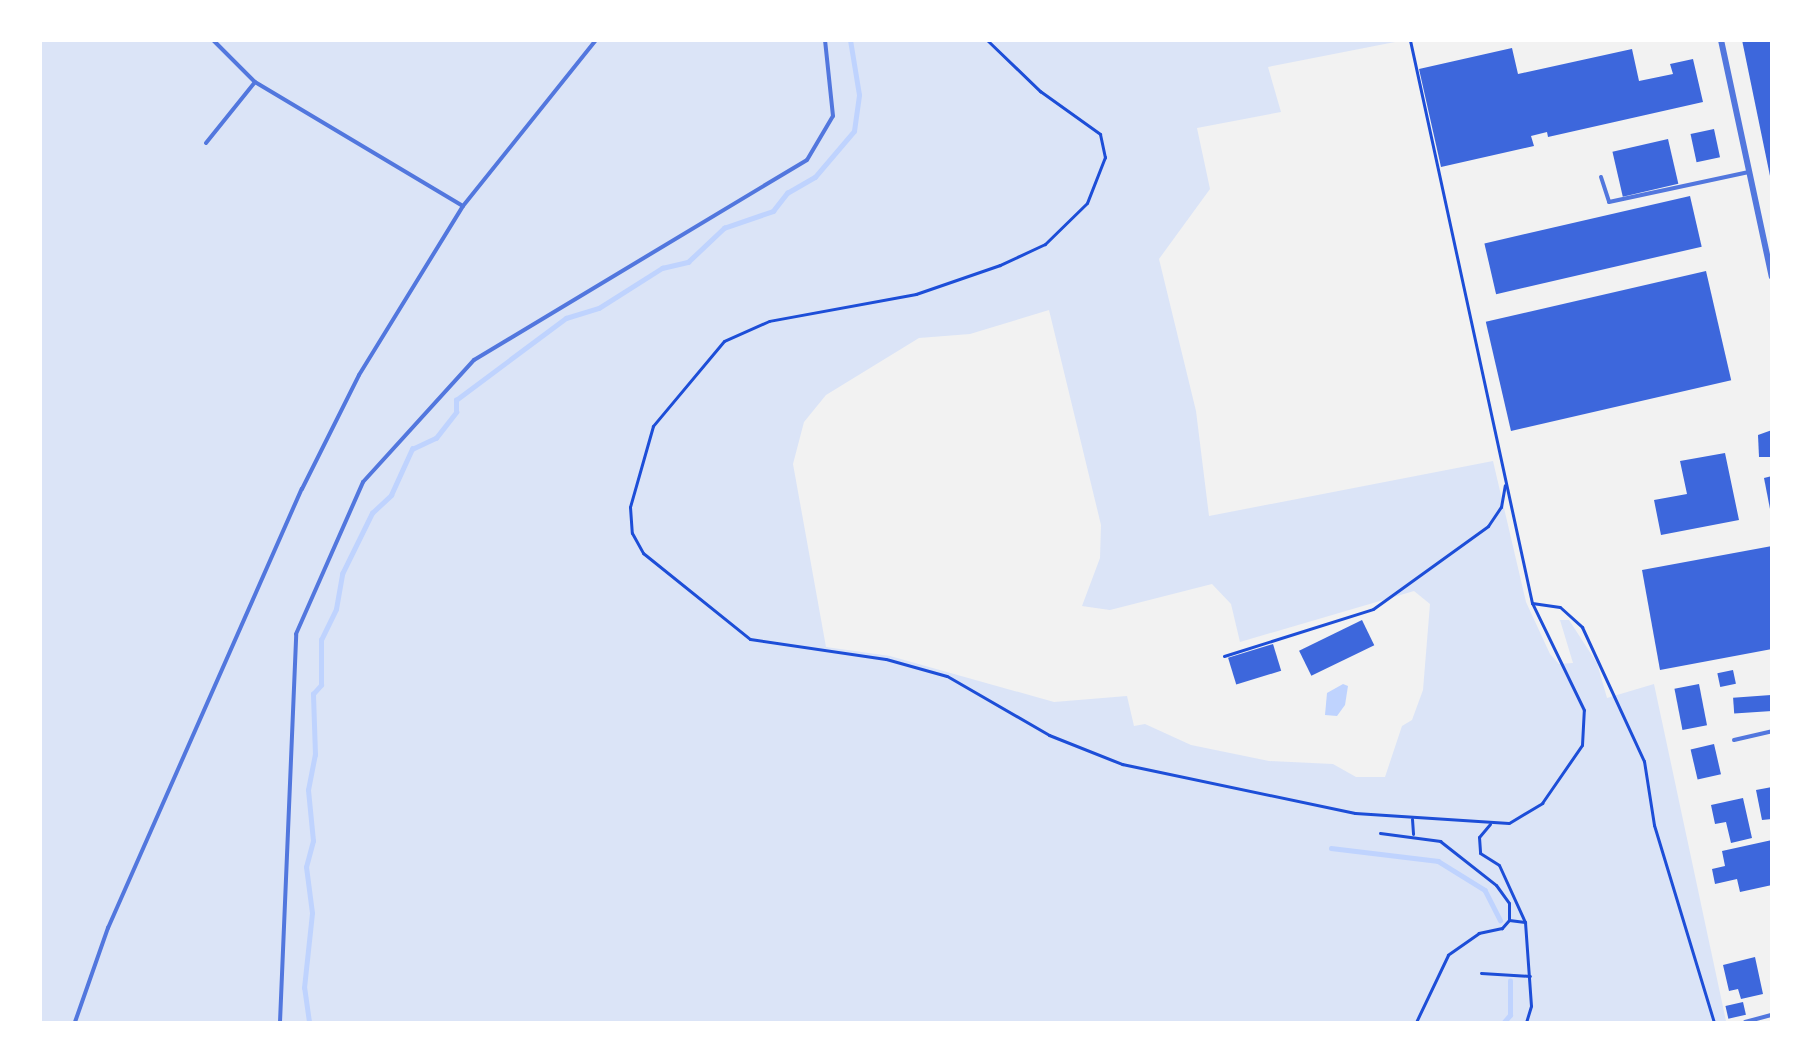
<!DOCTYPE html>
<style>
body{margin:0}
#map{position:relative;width:1812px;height:1063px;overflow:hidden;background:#f2f2f2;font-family:"Sofia Sans Condensed",sans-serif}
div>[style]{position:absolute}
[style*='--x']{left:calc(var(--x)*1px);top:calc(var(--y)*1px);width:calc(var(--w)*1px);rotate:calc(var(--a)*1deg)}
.green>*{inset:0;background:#dbe4f7}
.water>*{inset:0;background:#bfd3fe}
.stream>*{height:4.5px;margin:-2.25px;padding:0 2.25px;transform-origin:2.25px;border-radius:2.25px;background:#bfd3fe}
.building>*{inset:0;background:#3d67dc;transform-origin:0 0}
.path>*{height:3px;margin:-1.5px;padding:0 1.5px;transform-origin:1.5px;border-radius:1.5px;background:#1d4ed8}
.service>*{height:4px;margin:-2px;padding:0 2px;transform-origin:2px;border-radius:2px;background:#5277de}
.minor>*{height:6px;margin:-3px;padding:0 3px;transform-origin:3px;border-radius:3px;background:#5277de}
span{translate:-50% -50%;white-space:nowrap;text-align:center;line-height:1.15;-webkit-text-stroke:6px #fff;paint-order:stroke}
.frame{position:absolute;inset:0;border:42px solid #fff;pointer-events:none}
</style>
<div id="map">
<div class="green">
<div style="clip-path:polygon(evenodd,40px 41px,1400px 41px,1268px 67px,1281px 112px,1197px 128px,1210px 189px,1159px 259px,1196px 411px,1209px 516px,1493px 461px,1526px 602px,1550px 654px,1559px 664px,1573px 663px,1560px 620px,1569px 620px,1597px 663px,1607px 698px,1654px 684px,1726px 1021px,41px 1022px,40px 41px,1049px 310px,1101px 525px,1100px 558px,1082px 606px,1110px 610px,1212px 584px,1231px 604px,1240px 642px,1414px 591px,1430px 604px,1423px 690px,1412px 720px,1402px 726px,1385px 777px,1356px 777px,1333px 764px,1269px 761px,1191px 745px,1145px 724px,1134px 726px,1127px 696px,1054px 702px,890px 656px,826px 647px,793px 464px,804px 422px,826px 395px,919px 338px,970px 334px,1049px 310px)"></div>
</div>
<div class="water">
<div style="clip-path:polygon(1343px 684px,1348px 686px,1345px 705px,1337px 716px,1325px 715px,1327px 693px)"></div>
</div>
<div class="stream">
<div style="--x:1331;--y:848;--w:108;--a:6.9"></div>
<div style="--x:1438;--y:861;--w:55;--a:31.7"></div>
<div style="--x:1485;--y:890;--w:34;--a:63"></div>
<div style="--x:309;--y:1022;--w:34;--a:-98"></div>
<div style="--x:304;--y:988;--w:75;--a:-83.9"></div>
<div style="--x:312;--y:913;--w:46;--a:-97.4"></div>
<div style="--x:306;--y:867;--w:27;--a:-75"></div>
<div style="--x:313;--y:841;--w:51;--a:-95.6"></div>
<div style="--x:308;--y:790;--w:36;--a:-79"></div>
<div style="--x:315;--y:755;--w:61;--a:-91.9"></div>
<div style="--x:313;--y:694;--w:12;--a:-48"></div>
<div style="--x:321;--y:685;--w:45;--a:-90"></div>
<div style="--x:321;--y:640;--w:34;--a:-64"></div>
<div style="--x:336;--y:609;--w:36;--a:-80"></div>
<div style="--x:342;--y:574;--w:68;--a:-63.8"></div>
<div style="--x:372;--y:513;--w:26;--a:-43"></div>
<div style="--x:391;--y:495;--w:51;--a:-65.5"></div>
<div style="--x:412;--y:449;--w:26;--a:-25"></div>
<div style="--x:436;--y:438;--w:33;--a:-52"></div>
<div style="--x:456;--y:412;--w:12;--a:-90"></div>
<div style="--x:456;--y:400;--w:137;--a:-36.7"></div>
<div style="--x:566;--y:318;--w:34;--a:-17"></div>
<div style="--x:599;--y:308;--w:75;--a:-32.4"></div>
<div style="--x:662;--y:268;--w:27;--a:-13"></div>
<div style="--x:688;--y:262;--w:50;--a:-43.4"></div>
<div style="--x:724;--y:228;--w:52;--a:-19.1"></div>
<div style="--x:773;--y:211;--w:23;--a:-52"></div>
<div style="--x:787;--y:193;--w:32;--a:-30"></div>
<div style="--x:815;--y:177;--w:60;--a:-49.7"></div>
<div style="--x:854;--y:131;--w:36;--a:-82"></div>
<div style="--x:859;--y:95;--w:56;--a:-99.3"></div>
<div style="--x:1504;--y:1022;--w:9;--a:-49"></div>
<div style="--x:1510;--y:1015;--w:34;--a:-90"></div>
</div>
<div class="building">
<div style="clip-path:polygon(1742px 40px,1772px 40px,1772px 176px,1770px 176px)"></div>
<div style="clip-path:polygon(1512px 48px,1518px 74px,1632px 49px,1639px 81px,1673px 74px,1670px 64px,1693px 59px,1703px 102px,1548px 137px,1547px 132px,1531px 136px,1534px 146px,1441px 167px,1419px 69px)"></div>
<div style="left:1714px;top:129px;width:29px;height:24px;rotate:78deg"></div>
<div style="left:1668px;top:139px;width:46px;height:57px;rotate:77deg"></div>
<div style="left:1690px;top:196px;width:52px;height:211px;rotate:77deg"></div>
<div style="left:1706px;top:271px;width:112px;height:226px;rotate:77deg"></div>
<div style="clip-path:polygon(1772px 430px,1772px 457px,1759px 457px,1758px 435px)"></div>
<div style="clip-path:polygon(1725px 453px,1739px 520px,1661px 535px,1654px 500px,1687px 494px,1680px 461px)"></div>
<div style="clip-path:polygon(1772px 476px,1772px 509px,1770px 509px,1764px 478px)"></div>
<div style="clip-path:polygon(1772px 546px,1772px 649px,1660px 670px,1642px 570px)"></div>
<div style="left:1362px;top:620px;width:28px;height:70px;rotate:64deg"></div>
<div style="left:1273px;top:644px;width:28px;height:47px;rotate:73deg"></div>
<div style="left:1733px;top:670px;width:14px;height:16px;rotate:78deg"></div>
<div style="left:1699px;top:684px;width:42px;height:25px;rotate:79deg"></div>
<div style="left:1771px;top:695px;width:16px;height:38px;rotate:86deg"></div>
<div style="left:1714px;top:744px;width:31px;height:24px;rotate:77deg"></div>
<div style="clip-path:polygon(1772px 787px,1772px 819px,1762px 820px,1756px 790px)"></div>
<div style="clip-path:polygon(1743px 798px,1752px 838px,1731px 843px,1726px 822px,1715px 824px,1711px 805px)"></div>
<div style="clip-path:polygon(1772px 840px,1772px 885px,1740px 892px,1737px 879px,1715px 884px,1712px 869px,1725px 866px,1722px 851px)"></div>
<div style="clip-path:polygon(1755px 957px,1763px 994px,1741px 999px,1738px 989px,1729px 991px,1723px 965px)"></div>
<div style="left:1743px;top:1002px;width:13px;height:18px;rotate:77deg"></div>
</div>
<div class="path">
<div style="--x:987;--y:40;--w:74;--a:43.9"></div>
<div style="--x:1040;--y:91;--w:74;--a:35.6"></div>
<div style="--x:1100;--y:134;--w:24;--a:78"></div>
<div style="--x:1105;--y:157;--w:49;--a:111.4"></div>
<div style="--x:1087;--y:203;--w:59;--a:135.7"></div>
<div style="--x:1045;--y:244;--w:50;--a:155"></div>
<div style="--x:1000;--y:265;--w:89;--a:161"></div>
<div style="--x:916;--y:294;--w:149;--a:169.6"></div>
<div style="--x:769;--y:321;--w:49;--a:156"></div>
<div style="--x:724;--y:341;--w:111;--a:129.9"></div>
<div style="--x:653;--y:426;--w:84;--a:105.9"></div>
<div style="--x:630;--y:507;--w:26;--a:86"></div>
<div style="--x:632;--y:533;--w:23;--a:61"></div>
<div style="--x:643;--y:553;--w:137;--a:38.8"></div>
<div style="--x:750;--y:639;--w:137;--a:8.4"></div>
<div style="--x:886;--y:659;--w:63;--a:15.6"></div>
<div style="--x:947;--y:676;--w:118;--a:30"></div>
<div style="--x:1049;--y:735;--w:79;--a:21.7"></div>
<div style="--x:1122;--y:764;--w:238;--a:11.9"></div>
<div style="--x:1355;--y:813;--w:154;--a:3.7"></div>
<div style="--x:1509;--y:823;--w:39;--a:-31"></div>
<div style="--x:1542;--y:803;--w:70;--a:-55.4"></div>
<div style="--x:1582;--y:745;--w:35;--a:-87"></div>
<div style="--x:1584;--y:710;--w:119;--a:-115.9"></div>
<div style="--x:1532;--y:603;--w:576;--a:-102.23"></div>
<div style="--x:1532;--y:603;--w:28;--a:8"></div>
<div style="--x:1560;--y:607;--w:30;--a:42"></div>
<div style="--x:1582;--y:627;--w:148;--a:65.2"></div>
<div style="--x:1644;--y:761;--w:65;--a:81.1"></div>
<div style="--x:1654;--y:825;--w:206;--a:73.1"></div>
<div style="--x:1224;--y:656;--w:156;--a:-17.5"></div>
<div style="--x:1373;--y:609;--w:142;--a:-35.8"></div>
<div style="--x:1488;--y:526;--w:23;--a:-56"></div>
<div style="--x:1501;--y:507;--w:22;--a:-80"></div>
<div style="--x:1412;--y:819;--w:15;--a:86"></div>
<div style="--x:1490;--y:824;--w:17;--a:130"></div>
<div style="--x:1479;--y:837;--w:16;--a:86"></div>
<div style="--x:1480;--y:853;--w:22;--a:32"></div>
<div style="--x:1499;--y:865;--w:63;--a:65.5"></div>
<div style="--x:1525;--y:922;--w:84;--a:85.9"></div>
<div style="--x:1531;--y:1006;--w:17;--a:107"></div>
<div style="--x:1380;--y:833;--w:61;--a:7.6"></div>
<div style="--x:1440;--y:841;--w:71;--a:38.2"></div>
<div style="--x:1496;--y:885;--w:22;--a:54"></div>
<div style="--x:1509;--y:903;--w:17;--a:90"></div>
<div style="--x:1509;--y:920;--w:11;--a:131"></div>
<div style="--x:1502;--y:928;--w:24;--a:168"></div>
<div style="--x:1479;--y:933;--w:38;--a:145"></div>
<div style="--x:1448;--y:955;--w:74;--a:115.5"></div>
<div style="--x:1509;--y:920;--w:16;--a:7"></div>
<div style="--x:1481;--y:973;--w:49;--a:3.5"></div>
</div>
<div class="service">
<div style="--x:213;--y:40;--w:59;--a:45"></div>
<div style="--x:255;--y:82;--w:242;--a:30.8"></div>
<div style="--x:206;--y:143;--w:78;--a:-51.2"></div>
<div style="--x:1601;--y:177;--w:26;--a:72"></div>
<div style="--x:1609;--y:202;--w:143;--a:-12.1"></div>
<div style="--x:1734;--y:740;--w:39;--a:-13"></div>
<div style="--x:75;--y:1022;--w:100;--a:-70.7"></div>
<div style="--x:108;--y:928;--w:480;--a:-66.2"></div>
<div style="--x:302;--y:489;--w:127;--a:-63.4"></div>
<div style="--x:359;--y:375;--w:198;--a:-58.4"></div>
<div style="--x:463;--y:206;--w:213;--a:-51.3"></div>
<div style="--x:280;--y:1022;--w:388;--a:-87.6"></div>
<div style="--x:296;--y:634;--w:166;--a:-66.2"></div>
<div style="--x:363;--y:482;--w:165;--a:-47.7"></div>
<div style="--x:474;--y:360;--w:388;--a:-31"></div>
<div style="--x:807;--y:160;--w:51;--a:-59.4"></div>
<div style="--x:833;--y:116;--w:76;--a:-96"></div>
<div style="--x:1745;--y:1022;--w:28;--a:-15"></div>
</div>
<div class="minor">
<div style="--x:1721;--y:40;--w:242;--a:77.9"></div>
</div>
<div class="frame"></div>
</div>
